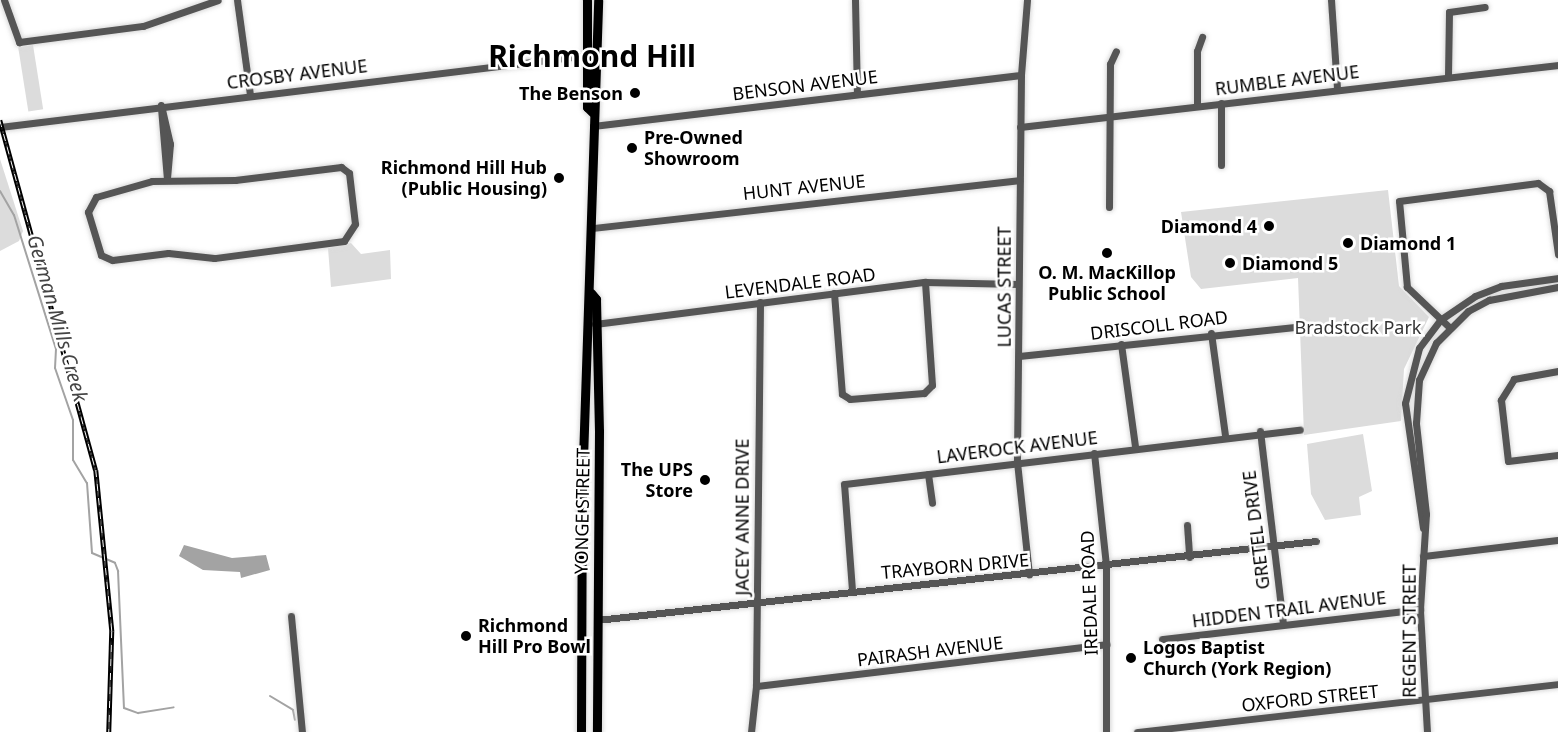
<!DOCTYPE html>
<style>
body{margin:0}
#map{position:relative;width:1558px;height:732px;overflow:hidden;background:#fff;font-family:"Noto Sans",sans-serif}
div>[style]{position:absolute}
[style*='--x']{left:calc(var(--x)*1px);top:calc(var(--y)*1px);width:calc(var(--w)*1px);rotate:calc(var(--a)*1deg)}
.green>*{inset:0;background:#dcdcdc;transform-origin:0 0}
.water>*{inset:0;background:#a3a3a3}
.stream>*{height:2px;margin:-1px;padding:0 1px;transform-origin:1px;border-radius:1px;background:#a3a3a3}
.roads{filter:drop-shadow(0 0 2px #dbdbdb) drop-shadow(0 0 2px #dbdbdb)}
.minor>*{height:7px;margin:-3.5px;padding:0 3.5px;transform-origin:3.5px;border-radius:3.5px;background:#555}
.major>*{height:9px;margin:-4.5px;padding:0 4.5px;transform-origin:4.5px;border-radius:4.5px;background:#000}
.rail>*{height:4.5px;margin-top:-2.25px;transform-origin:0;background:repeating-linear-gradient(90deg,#fff 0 7px,#000 0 14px);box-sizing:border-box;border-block:2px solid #000}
.dots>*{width:16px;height:16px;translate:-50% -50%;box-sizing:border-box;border:3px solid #fff;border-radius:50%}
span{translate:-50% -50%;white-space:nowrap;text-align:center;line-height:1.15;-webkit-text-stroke:5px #fff;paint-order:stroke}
.street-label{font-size:18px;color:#000}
.poi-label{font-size:18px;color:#000;font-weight:700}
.right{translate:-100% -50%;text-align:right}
.left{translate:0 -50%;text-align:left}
.park-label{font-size:18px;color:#333}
.water-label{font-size:20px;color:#444;font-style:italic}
.town-label{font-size:30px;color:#000;font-weight:700}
</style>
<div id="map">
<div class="green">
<div style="left:33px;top:45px;width:65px;height:15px;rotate:81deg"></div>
<div style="clip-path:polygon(0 159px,23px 231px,19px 241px,0 251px)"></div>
<div style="clip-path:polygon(1388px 190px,1399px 286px,1429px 317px,1404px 369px,1401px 421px,1304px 435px,1298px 278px,1201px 289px,1191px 277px,1181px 212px)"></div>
<div style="clip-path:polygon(351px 243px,361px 254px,390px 250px,391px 279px,331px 287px,328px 248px)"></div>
<div style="clip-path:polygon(1363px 434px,1372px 491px,1359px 497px,1361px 515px,1325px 520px,1311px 494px,1307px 444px)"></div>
</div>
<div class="water">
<div style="clip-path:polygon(184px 545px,232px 558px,266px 555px,270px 570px,241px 578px,240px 572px,203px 570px,179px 556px)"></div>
</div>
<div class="stream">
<div style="--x:0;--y:191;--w:28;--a:60"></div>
<div style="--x:14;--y:215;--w:140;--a:72.6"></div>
<div style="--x:56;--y:349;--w:19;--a:93"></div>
<div style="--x:55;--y:368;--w:55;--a:70.9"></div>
<div style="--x:73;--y:420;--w:40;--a:90"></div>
<div style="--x:73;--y:460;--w:27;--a:59"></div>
<div style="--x:87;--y:483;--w:70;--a:85.9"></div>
<div style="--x:92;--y:553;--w:25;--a:23"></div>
<div style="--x:115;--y:563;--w:9;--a:69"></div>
<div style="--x:118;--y:571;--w:137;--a:87.5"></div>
<div style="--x:124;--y:708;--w:15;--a:20"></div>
<div style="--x:138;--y:713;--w:36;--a:-9"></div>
<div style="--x:270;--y:696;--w:27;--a:31"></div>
<div style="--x:293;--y:710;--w:10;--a:79"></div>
</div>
<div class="roads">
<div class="minor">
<div style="--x:4;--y:0;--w:45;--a:70.3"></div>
<div style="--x:19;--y:42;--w:125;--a:-7.4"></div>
<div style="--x:143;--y:26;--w:79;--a:-19.1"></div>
<div style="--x:237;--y:0;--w:96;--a:82.2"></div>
<div style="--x:855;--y:0;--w:94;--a:88.8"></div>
<div style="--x:1027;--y:0;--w:75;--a:94.6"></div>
<div style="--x:1021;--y:75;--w:387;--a:90.6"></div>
<div style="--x:1017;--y:462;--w:113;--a:83.9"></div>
<div style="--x:1331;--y:0;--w:89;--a:86.1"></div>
<div style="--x:1448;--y:76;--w:64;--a:-89.1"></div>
<div style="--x:1449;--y:12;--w:36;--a:-8"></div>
<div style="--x:161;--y:105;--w:40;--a:77"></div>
<div style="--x:170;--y:144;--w:35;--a:95"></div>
<div style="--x:1197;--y:105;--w:54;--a:-90"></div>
<div style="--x:1197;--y:51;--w:15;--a:-70"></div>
<div style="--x:161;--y:108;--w:71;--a:85.2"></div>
<div style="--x:593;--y:126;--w:431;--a:-6.8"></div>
<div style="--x:0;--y:127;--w:593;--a:-6.97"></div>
<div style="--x:1020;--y:127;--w:542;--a:-6.57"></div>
<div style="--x:1221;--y:165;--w:62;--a:-90"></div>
<div style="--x:341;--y:167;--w:10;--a:37"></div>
<div style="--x:349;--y:173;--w:51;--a:83.3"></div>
<div style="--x:355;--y:224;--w:20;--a:123"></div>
<div style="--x:344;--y:241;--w:131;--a:172.5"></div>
<div style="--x:214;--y:258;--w:46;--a:-173.8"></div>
<div style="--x:168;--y:253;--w:56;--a:172.9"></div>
<div style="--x:112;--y:260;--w:12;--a:-156"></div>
<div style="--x:101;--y:255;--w:45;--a:-106.8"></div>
<div style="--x:88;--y:212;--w:17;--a:-62"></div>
<div style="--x:96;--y:197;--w:58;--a:-15.9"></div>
<div style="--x:152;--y:181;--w:83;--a:-0.7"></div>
<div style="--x:235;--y:180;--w:107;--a:-7"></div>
<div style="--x:1109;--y:207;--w:143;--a:-89.6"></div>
<div style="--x:1110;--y:64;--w:14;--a:-65"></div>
<div style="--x:593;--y:228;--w:429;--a:-6.4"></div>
<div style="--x:834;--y:293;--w:101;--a:85.5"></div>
<div style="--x:842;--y:394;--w:9;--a:32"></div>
<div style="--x:850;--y:399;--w:74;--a:-4.6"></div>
<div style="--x:924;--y:393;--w:11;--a:-45"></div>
<div style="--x:932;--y:385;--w:103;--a:-93.9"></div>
<div style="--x:595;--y:324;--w:333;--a:-7.3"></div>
<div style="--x:925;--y:282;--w:93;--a:1.2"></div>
<div style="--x:1448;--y:326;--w:57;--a:-136.4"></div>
<div style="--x:1407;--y:287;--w:86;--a:-95.3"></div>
<div style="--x:1399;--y:201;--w:140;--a:-7.4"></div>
<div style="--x:1538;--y:183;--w:14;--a:36"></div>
<div style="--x:1549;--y:191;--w:64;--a:81.9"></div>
<div style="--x:1211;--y:333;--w:103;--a:82.2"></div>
<div style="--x:1121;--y:344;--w:103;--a:82.2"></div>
<div style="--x:1019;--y:356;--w:287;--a:-6"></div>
<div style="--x:1558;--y:371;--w:45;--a:169.7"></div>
<div style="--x:1514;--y:379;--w:25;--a:122"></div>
<div style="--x:1501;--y:400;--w:61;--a:83.5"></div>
<div style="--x:1508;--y:461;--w:50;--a:-6.8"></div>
<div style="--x:1260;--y:431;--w:194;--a:83.2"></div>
<div style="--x:1094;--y:453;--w:114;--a:83.9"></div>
<div style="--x:1106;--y:566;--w:166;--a:90"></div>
<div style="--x:928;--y:474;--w:29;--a:82"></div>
<div style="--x:1187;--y:525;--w:32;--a:86"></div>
<div style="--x:1423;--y:528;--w:126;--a:-98.2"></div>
<div style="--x:1405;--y:403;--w:57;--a:-75.7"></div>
<div style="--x:1419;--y:348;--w:35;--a:-53"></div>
<div style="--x:1440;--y:320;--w:42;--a:-34.4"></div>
<div style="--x:1475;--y:296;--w:28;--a:-21"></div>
<div style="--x:1501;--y:286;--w:58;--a:-8"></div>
<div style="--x:1423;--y:556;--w:136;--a:-6.8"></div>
<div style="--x:852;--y:590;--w:106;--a:-94.3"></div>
<div style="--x:844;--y:484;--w:459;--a:-6.8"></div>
<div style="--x:291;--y:616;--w:117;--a:84.6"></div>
<div style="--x:597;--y:620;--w:723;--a:-6.27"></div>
<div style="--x:1162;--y:639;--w:260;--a:-6.6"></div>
<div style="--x:756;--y:686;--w:353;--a:-6.8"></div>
<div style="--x:751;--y:732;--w:46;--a:-83.8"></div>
<div style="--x:756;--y:686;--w:384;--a:-89.4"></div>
<div style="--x:1137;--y:732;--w:424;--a:-6.5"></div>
<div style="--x:1427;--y:732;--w:123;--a:-93.3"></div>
<div style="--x:1420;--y:609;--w:95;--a:-86.4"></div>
<div style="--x:1426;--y:514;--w:92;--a:-96.3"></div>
<div style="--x:1416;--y:423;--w:43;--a:-86"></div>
<div style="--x:1419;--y:380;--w:41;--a:-65.3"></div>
<div style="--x:1436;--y:343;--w:45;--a:-45"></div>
<div style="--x:1468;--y:311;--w:24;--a:-28"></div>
<div style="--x:1489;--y:300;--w:70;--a:-10.7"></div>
</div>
<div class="major">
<div style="--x:587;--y:0;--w:107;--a:90"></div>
<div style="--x:587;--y:107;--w:8;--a:45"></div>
<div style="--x:591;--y:293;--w:8;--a:50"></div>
<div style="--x:596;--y:299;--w:132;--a:88.7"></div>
<div style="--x:599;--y:431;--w:301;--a:90.4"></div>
<div style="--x:581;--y:732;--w:243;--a:-89.8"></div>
<div style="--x:582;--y:489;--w:489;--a:-88.1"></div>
</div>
</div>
<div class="rail">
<div style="--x:0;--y:120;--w:363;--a:74.7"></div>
<div style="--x:96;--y:470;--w:162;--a:84.3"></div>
<div style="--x:112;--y:631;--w:101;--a:91.7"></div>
</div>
<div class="dots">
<div style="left:635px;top:93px;background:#000"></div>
<div style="left:632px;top:148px;background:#000"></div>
<div style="left:559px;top:178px;background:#000"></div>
<div style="left:1269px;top:226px;background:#000"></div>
<div style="left:1348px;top:243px;background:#000"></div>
<div style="left:1107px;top:253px;background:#000"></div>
<div style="left:1230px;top:263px;background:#000"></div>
<div style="left:705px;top:480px;background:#000"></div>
<div style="left:466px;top:636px;background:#000"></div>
<div style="left:1131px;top:658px;background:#000"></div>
</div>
<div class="street-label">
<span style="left:297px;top:74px;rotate:-7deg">CROSBY AVENUE</span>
<span style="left:1287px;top:80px;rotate:-7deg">RUMBLE AVENUE</span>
<span style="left:805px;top:85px;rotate:-7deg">BENSON AVENUE</span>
<span style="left:804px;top:187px;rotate:-6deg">HUNT AVENUE</span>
<span style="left:800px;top:283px;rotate:-7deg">LEVENDALE ROAD</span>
<span style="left:1004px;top:287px;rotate:-90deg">LUCAS STREET</span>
<span style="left:1159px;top:325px;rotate:-7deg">DRISCOLL ROAD</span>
<span style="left:1017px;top:447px;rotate:-7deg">LAVEROCK AVENUE</span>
<span style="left:582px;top:511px;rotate:-89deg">YONGE STREET</span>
<span style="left:742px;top:517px;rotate:-90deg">JACEY ANNE DRIVE</span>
<span style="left:1256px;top:530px;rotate:-97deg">GRETEL DRIVE</span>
<span style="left:955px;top:566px;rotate:-5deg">TRAYBORN DRIVE</span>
<span style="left:1089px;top:593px;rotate:-92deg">IREDALE ROAD</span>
<span style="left:1289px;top:609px;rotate:-7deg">HIDDEN TRAIL AVENUE</span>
<span style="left:1409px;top:631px;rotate:-90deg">REGENT STREET</span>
<span style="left:930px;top:651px;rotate:-7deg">PAIRASH AVENUE</span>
<span style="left:1310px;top:698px;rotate:-6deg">OXFORD STREET</span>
</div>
<div class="poi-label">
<span class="right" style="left:623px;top:93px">The Benson</span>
<span class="left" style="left:644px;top:148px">Pre-Owned<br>Showroom</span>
<span class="right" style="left:547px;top:178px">Richmond Hill Hub<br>(Public Housing)</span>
<span class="right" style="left:1257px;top:226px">Diamond 4</span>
<span class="left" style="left:1360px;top:243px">Diamond 1</span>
<span class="left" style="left:1242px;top:263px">Diamond 5</span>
<span style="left:1107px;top:283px">O. M. MacKillop<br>Public School</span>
<span class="right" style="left:693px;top:480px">The UPS<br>Store</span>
<span class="left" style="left:478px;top:636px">Richmond<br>Hill Pro Bowl</span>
<span class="left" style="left:1143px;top:658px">Logos Baptist<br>Church (York Region)</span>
</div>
<div class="park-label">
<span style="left:1358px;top:327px">Bradstock Park</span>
</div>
<div class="water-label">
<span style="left:58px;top:318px;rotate:74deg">German Mills Creek</span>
</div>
<div class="town-label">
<span style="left:592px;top:56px">Richmond Hill</span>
</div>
</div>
